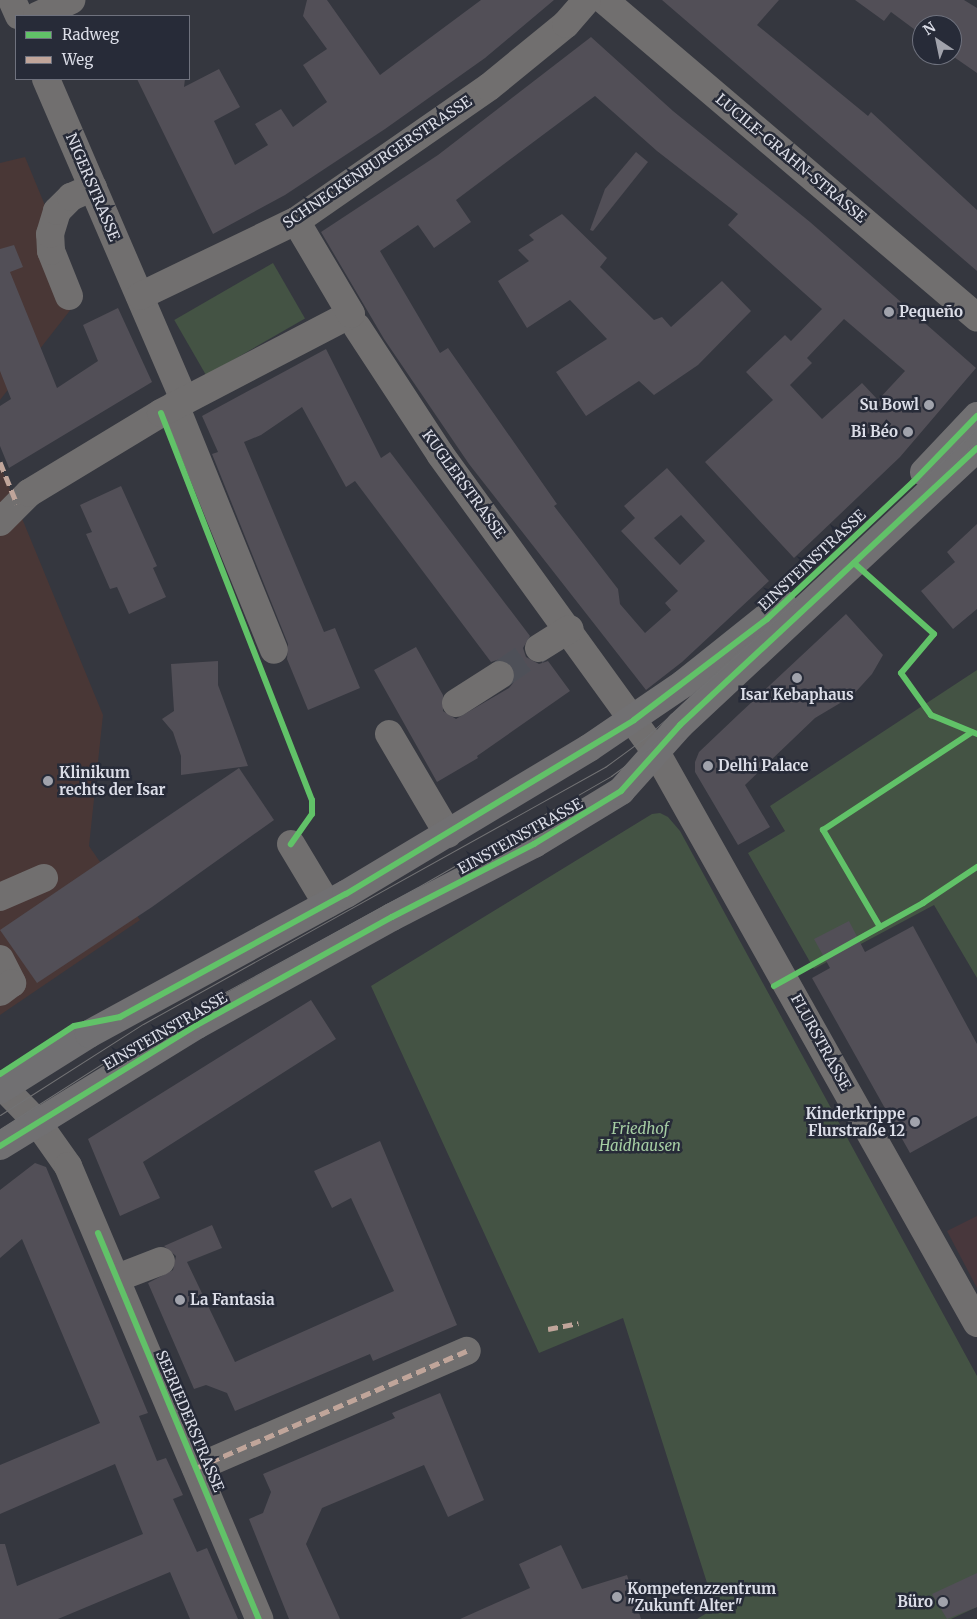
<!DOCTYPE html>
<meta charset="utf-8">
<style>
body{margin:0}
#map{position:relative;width:977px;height:1619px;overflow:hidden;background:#35373f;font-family:Merriweather,serif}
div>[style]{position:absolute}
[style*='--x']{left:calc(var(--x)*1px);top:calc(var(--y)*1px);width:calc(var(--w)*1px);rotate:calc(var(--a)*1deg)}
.education>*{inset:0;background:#48373c}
.medical>*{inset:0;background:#493736}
.green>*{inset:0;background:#445344;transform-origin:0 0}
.building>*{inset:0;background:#524f57}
.minor-tunnel>*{height:28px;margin-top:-14px;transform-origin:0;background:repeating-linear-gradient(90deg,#4e5058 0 28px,transparent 0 42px)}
.minor>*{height:28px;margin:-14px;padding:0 14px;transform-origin:14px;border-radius:14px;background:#716f6f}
.major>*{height:28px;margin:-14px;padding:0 14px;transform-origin:14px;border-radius:14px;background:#717072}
.tram>*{height:1px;margin:-0.5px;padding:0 0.5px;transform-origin:0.5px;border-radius:0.5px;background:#727274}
.quiet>*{height:5px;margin-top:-2.5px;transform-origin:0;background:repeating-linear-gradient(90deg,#c0a59a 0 10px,transparent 0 15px)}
.cycleway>*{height:6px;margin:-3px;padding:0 3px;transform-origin:3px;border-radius:3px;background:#61c268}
.dots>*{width:14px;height:14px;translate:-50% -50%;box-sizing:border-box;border:2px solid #272b38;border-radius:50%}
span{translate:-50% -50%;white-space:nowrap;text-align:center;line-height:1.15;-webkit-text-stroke:5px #272b38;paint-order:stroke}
.street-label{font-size:15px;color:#dbdde7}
.poi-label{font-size:15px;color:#dbdde7;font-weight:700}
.left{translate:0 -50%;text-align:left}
.right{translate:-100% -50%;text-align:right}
.park-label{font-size:15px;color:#a5cda3;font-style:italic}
.legend{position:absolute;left:15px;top:15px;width:175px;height:65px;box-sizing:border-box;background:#272b38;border:1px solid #6f727e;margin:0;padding:6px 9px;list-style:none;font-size:15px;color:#dbdde7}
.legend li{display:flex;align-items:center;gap:10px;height:25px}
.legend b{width:25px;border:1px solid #6f727e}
.north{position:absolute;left:912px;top:15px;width:50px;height:50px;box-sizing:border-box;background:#272b38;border:1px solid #6f727e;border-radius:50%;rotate:326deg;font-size:14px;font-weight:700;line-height:20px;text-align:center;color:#dbdde7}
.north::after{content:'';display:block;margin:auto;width:18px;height:22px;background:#a1a3ac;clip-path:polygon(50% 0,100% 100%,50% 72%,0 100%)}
</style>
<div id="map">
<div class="education">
<div style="clip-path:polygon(977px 1216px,977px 1288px,947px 1231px)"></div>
</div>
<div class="medical">
<div style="clip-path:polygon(25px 157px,82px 295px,0 400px,0 163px)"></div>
<div style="clip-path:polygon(0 465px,103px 715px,89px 846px,140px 920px,0 1015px)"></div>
</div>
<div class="green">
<div style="left:273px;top:263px;width:64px;height:114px;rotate:60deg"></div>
<div style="clip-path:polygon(977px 670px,977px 978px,934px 905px,814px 969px,748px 853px,785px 831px,770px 806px)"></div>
<div style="clip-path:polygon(660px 813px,668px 817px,680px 831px,977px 1376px,977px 1607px,951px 1619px,697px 1619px,715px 1608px,623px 1318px,539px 1353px,371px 986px,652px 814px)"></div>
</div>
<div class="building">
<div style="clip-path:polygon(307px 0,327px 0,380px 75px,481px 0,554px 0,485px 58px,385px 129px,285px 195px,213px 234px,137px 79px,185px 79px,184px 87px,219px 69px,240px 107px,214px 121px,235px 165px,268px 145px,255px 124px,281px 109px,293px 127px,327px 102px,303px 65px,327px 49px,303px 16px)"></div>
<div style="clip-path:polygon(662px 0,779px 0,757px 25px,868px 116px,871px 112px,977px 210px,977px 271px)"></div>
<div style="clip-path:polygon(855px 0,964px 0,977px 8px,977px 73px,951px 55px,952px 25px,922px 25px,922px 35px,891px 12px,884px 21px)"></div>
<div style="clip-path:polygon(evenodd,591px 37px,673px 111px,810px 222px,976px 368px,900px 457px,794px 558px,705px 462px,773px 400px,746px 372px,785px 335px,791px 341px,822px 309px,728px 225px,738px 214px,657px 151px,595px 96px,456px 200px,471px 222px,434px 248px,418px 225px,380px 251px,440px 353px,448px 348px,557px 504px,554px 506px,618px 589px,620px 604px,645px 633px,671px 610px,665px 603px,678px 591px,621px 531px,635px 518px,624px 506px,667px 468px,769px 581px,682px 662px,646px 690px,469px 464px,384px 339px,321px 232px,438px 155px,591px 37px,844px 319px,905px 371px,878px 400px,862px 383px,822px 419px,790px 385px,812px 363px,807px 358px,844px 319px,591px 37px,681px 515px,705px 541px,680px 565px,654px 538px,681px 515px)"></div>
<div style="clip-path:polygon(636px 152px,648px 162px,593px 231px,590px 230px,605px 189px)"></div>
<div style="clip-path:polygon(562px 214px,607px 258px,600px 267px,654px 320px,662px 317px,671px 327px,722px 281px,751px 311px,698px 365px,654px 395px,639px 381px,586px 416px,556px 372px,607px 339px,570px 300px,527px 328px,498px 281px,529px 261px,518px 250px,534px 240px,529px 235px)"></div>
<div style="clip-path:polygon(14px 245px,23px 267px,10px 272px,57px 388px,98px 361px,83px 325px,118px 308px,152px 382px,9px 468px,0 446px,0 406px,11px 399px,0 371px,0 249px)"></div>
<div style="clip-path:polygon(326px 349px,381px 458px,390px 452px,530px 636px,523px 648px,526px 657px,539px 664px,548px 661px,570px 691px,477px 756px,478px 758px,437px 782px,374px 670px,416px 647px,443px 695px,443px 711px,456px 719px,509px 688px,514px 682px,513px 667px,500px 659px,491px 662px,355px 481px,346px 487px,302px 407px,261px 435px,244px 442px,324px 632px,335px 628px,360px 688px,308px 710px,287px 659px,288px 644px,212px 454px,218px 452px,202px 416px)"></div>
<div style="clip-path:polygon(121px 486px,157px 566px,153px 568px,166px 597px,129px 614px,117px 587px,110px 589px,86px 534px,92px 532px,80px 505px)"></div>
<div style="clip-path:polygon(977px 524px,977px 609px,953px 629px,921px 591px,955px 562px,947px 552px)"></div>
<div style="clip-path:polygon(846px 614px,883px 655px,872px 674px,852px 696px,815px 718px,745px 785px,770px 827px,738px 845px,695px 772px,695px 762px,699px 752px,739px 714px)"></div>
<div style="clip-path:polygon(218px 661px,218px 685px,248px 766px,181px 775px,181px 756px,173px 732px,162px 719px,174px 711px,171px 664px)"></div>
<div style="clip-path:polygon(239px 768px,274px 820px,152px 907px,37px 983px,0 930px)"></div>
<div style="clip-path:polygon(849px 921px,865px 952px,913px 926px,977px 1044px,977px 1116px,910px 1153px,812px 978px,830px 968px,814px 939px)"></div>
<div style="clip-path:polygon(311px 1000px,336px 1039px,143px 1162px,160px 1198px,120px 1216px,88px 1139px)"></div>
<div style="clip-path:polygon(380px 1141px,457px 1325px,373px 1361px,370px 1354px,235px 1411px,227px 1393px,206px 1385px,194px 1389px,148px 1283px,173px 1270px,176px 1256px,164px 1246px,212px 1225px,222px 1248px,187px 1262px,235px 1362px,394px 1291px,351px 1198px,332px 1208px,314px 1171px)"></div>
<div style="clip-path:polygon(35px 1163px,46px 1167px,148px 1413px,139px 1416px,157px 1461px,166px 1458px,183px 1495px,173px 1499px,197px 1552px,207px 1548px,238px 1619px,190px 1619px,170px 1572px,58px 1619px,0 1619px,0 1544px,5px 1544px,17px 1586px,143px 1534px,115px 1464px,0 1514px,0 1465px,100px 1423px,22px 1239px,0 1258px,0 1190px)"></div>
<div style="clip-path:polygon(440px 1393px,484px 1500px,448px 1517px,424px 1465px,322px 1508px,306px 1544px,340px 1619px,289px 1619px,249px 1519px,263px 1513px,271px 1492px,263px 1474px,395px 1418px,392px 1413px)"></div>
<div style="clip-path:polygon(561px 1545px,582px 1589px,627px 1575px,641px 1619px,460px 1619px,530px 1588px,519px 1564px)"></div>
<div style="clip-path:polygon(977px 1573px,977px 1607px,947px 1619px,932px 1594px)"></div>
</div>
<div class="minor-tunnel">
<div style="--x:500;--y:675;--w:47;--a:-34.7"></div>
</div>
<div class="minor">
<div style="--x:12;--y:0;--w:17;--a:66"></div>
<div style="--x:604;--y:0;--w:490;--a:40.4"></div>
<div style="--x:37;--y:16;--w:38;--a:-25"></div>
<div style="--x:46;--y:79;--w:349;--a:66.7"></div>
<div style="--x:69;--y:296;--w:48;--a:-111.8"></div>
<div style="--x:51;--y:251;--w:17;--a:-93"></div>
<div style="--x:50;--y:234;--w:24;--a:-73"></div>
<div style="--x:57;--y:211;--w:20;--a:-45"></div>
<div style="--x:71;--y:197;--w:24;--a:-24"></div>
<div style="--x:140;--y:296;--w:173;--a:-25.7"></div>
<div style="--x:296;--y:221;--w:235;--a:-34.8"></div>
<div style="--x:489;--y:87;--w:99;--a:-39.3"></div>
<div style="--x:566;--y:24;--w:32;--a:-49"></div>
<div style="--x:357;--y:327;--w:152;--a:56.8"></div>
<div style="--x:440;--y:454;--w:368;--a:54.1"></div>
<div style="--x:656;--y:752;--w:655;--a:60.66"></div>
<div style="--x:175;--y:405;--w:264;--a:68"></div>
<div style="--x:0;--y:522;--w:41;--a:-45"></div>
<div style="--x:29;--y:493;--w:154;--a:-31.2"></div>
<div style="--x:161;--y:413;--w:214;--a:-27.5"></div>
<div style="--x:351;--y:314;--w:108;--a:-120.6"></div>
<div style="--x:539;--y:648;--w:36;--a:-32"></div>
<div style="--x:456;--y:703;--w:52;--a:-32.5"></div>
<div style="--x:389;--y:734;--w:116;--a:59.5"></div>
<div style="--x:291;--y:844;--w:70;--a:59"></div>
<div style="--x:0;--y:897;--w:48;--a:-23.4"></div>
<div style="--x:0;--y:959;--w:27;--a:63"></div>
<div style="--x:12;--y:983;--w:15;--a:143"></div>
<div style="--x:0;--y:1084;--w:53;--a:45.8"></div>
<div style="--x:37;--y:1122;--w:54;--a:54.8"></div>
<div style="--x:68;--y:1166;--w:492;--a:67.1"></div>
<div style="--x:117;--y:1278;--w:47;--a:-21.1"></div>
<div style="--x:196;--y:1468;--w:295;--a:-23.4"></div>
</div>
<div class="major">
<div style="--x:924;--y:472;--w:77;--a:-46.6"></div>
<div style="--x:0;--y:1090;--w:105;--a:-32.2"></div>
<div style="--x:89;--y:1034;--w:293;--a:-28.6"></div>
<div style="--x:346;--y:894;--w:283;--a:-31"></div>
<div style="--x:589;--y:748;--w:114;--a:-34.2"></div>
<div style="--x:683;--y:684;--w:128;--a:-38.7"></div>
<div style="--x:0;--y:1146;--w:231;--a:-31.6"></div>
<div style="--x:197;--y:1025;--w:223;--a:-29"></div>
<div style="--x:392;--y:917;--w:160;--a:-27.2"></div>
<div style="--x:534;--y:844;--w:102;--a:-31.3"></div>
<div style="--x:621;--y:791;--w:89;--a:-48.2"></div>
<div style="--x:680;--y:725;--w:406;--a:-43"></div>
</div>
<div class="tram">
<div style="--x:0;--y:1115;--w:169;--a:-32.5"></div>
<div style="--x:143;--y:1024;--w:529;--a:-29.09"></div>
<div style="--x:605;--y:767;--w:51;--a:-36.2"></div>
<div style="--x:646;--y:737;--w:152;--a:-42.1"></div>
<div style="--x:759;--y:635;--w:301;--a:-43.5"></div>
<div style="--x:0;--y:1129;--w:178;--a:-32.6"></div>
<div style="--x:150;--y:1033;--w:305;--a:-28.6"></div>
<div style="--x:418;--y:887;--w:223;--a:-29.9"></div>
<div style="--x:611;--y:776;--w:51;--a:-36.2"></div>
<div style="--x:652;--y:746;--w:173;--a:-42.4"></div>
<div style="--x:780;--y:629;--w:272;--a:-43.7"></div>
</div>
<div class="quiet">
<div style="--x:0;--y:462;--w:45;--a:68"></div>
<div style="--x:548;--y:1329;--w:31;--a:-11"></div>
<div style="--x:196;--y:1468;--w:295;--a:-23.4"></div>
</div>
<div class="cycleway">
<div style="--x:161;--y:413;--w:415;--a:68.7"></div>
<div style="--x:312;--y:800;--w:14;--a:90"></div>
<div style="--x:312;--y:814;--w:37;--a:125"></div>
<div style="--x:854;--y:563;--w:107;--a:41.6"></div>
<div style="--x:934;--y:634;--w:51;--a:130.2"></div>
<div style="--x:901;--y:673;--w:52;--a:54.5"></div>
<div style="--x:931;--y:715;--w:50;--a:22.4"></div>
<div style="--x:880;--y:927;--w:113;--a:-120.4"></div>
<div style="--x:823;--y:830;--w:178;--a:-33.3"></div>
<div style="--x:774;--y:986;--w:171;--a:-29.1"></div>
<div style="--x:923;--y:903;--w:65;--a:-33.7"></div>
<div style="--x:0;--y:1074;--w:88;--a:-33"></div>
<div style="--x:74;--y:1026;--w:47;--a:-11.1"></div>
<div style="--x:120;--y:1017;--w:257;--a:-28.6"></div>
<div style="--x:346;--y:894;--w:336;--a:-31.1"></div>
<div style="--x:634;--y:720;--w:167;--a:-37.2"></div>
<div style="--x:767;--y:619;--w:200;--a:-43.2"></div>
<div style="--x:913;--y:482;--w:92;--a:-45.9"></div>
<div style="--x:0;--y:1146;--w:231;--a:-31.6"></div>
<div style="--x:197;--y:1025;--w:223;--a:-29"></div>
<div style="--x:392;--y:917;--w:160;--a:-27.2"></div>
<div style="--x:534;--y:844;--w:102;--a:-31.3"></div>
<div style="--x:621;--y:791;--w:89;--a:-48.2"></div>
<div style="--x:680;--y:725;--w:406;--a:-43"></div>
<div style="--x:98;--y:1233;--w:418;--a:67.4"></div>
</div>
<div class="dots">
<div style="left:889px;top:312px;background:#a1a3ac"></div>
<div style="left:929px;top:405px;background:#a1a3ac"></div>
<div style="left:908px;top:432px;background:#a1a3ac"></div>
<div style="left:797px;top:678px;background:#a1a3ac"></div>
<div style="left:708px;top:766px;background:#a1a3ac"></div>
<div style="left:48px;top:781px;background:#a1a3ac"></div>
<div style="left:915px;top:1122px;background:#a1a3ac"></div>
<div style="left:180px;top:1300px;background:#a1a3ac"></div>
<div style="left:617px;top:1597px;background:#a1a3ac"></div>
<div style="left:943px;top:1602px;background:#a1a3ac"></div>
</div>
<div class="street-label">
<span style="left:791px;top:158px;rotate:40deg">LUCILE-GRAHN-STRASSE</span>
<span style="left:377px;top:162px;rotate:-34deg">SCHNECKENBURGERSTRASSE</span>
<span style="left:93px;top:187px;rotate:67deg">NIGERSTRASSE</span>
<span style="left:464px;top:484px;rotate:54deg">KUGLERSTRASSE</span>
<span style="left:812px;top:560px;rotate:-43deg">EINSTEINSTRASSE</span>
<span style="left:520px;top:836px;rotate:-29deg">EINSTEINSTRASSE</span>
<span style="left:165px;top:1031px;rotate:-30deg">EINSTEINSTRASSE</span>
<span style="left:821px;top:1042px;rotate:61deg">FLURSTRASSE</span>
<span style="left:190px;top:1421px;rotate:67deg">SEERIEDERSTRASSE</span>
</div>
<div class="poi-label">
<span class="left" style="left:899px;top:312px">Pequeño</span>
<span class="right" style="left:919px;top:405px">Su Bowl</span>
<span class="right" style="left:898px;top:432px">Bi Béo</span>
<span style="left:797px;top:695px">Isar Kebaphaus</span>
<span class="left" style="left:718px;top:766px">Delhi Palace</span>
<span class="left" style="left:59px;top:781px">Klinikum<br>rechts der Isar</span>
<span class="right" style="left:905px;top:1122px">Kinderkrippe<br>Flurstraße 12</span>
<span class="left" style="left:190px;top:1300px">La Fantasia</span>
<span class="left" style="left:627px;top:1597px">Kompetenzzentrum<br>"Zukunft Alter"</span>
<span class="right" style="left:933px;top:1602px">Büro</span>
</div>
<div class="park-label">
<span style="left:640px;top:1137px">Friedhof<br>Haidhausen</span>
</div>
<ul class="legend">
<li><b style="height:6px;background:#61c268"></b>Radweg</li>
<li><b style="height:6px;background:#c0a59a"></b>Weg</li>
</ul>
<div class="north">N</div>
</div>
